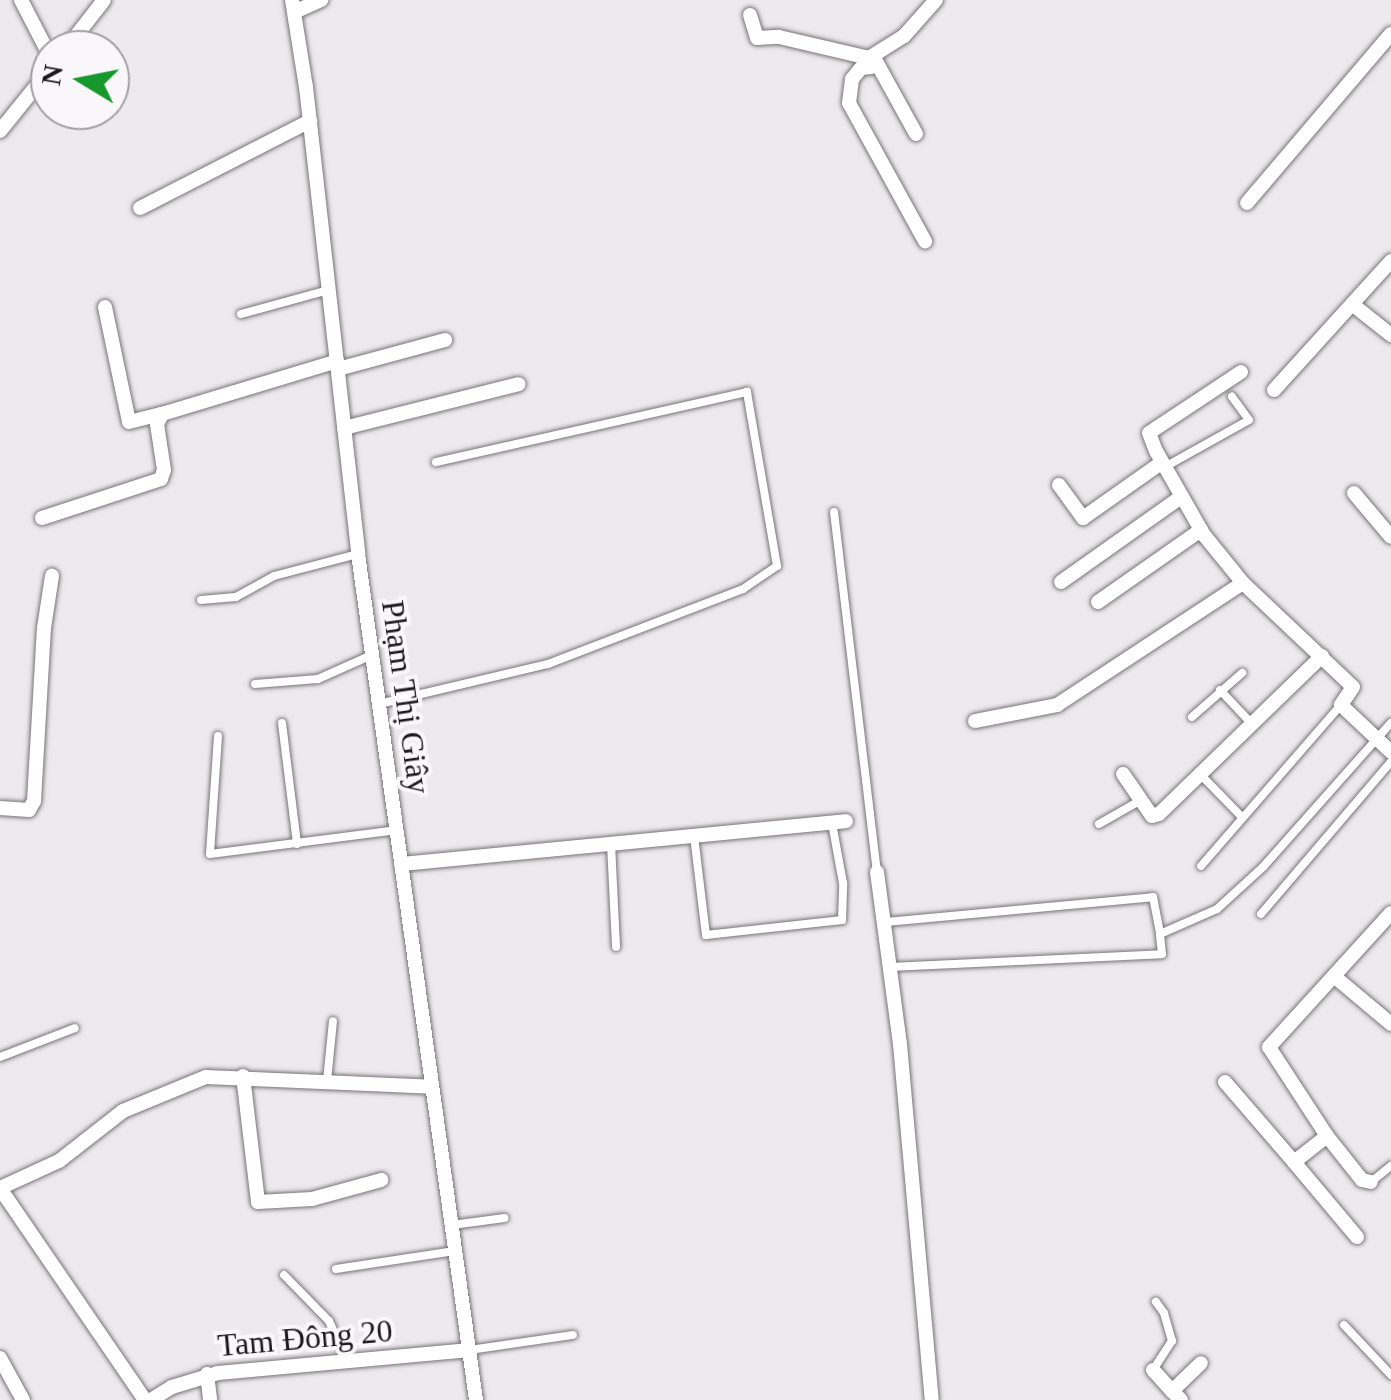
<!DOCTYPE html>
<meta charset="utf-8">
<style>
body{margin:0}
#map{position:relative;width:1391px;height:1400px;overflow:hidden;background:#edeaed;font-family:"Times New Roman",serif}
div>[style]{position:absolute}
[style*='--x']{left:calc(var(--x)*1px);top:calc(var(--y)*1px);width:calc(var(--w)*1px);rotate:calc(var(--a)*1deg)}
.roads{filter:drop-shadow(0 0 2px #767476) drop-shadow(0 0 2px #767476)}
.lane>*{height:8px;margin:-4px;padding:0 4px;transform-origin:4px;border-radius:4px;background:#fff}
.street>*{height:14px;margin:-7px;padding:0 7px;transform-origin:7px;border-radius:7px;background:#fff}
span{translate:-50% -50%;white-space:nowrap;text-align:center;line-height:1.15;-webkit-text-stroke:8px #faf7fa;paint-order:stroke}
.street-label{font-size:32px;color:#1b1a1b}
.north{position:absolute;left:30px;top:30px;width:100px;height:100px;box-sizing:border-box;background:#faf7fa;border:2px solid #a19fa1;border-radius:50%;rotate:280deg;font-size:28px;font-weight:700;line-height:40px;text-align:center;color:#1b1a1b}
.north::after{content:'';display:block;margin:auto;width:35px;height:45px;background:#16982c;clip-path:polygon(50% 0,100% 100%,50% 72%,0 100%)}
</style>
<div id="map">
<div class="roads">
<div class="lane">
<div style="--x:241;--y:314;--w:91;--a:-15.3"></div>
<div style="--x:1163;--y:468;--w:98;--a:-29.2"></div>
<div style="--x:1249;--y:420;--w:29;--a:-126"></div>
<div style="--x:834;--y:512;--w:363;--a:83.2"></div>
<div style="--x:201;--y:600;--w:35;--a:-5"></div>
<div style="--x:236;--y:597;--w:43;--a:-28.9"></div>
<div style="--x:274;--y:576;--w:87;--a:-14.7"></div>
<div style="--x:255;--y:684;--w:63;--a:-4.5"></div>
<div style="--x:318;--y:679;--w:59;--a:-24"></div>
<div style="--x:1220;--y:690;--w:47;--a:46.7"></div>
<div style="--x:379;--y:704;--w:174;--a:-13.3"></div>
<div style="--x:548;--y:664;--w:209;--a:-21"></div>
<div style="--x:743;--y:589;--w:41;--a:-34.1"></div>
<div style="--x:777;--y:566;--w:177;--a:-99.8"></div>
<div style="--x:747;--y:392;--w:319;--a:167.3"></div>
<div style="--x:1192;--y:717;--w:67;--a:-41.3"></div>
<div style="--x:282;--y:723;--w:122;--a:82.9"></div>
<div style="--x:218;--y:736;--w:118;--a:93.9"></div>
<div style="--x:210;--y:854;--w:189;--a:-7.3"></div>
<div style="--x:1200;--y:774;--w:60;--a:45.7"></div>
<div style="--x:1099;--y:824;--w:48;--a:-29.7"></div>
<div style="--x:694;--y:836;--w:100;--a:83.1"></div>
<div style="--x:706;--y:935;--w:137;--a:-6.3"></div>
<div style="--x:842;--y:920;--w:37;--a:-88"></div>
<div style="--x:843;--y:883;--w:61;--a:-100.4"></div>
<div style="--x:611;--y:844;--w:103;--a:87.2"></div>
<div style="--x:1201;--y:866;--w:213;--a:-49"></div>
<div style="--x:1261;--y:914;--w:200;--a:-49.5"></div>
<div style="--x:886;--y:922;--w:268;--a:-5.3"></div>
<div style="--x:1153;--y:897;--w:38;--a:79"></div>
<div style="--x:890;--y:967;--w:272;--a:-2.7"></div>
<div style="--x:1162;--y:954;--w:20;--a:-96"></div>
<div style="--x:1160;--y:934;--w:62;--a:-23.7"></div>
<div style="--x:1217;--y:909;--w:62;--a:-42.4"></div>
<div style="--x:1263;--y:867;--w:193;--a:-48.4"></div>
<div style="--x:0;--y:1057;--w:80;--a:-21.1"></div>
<div style="--x:327;--y:1081;--w:60;--a:-84.3"></div>
<div style="--x:1371;--y:1182;--w:26;--a:-39"></div>
<div style="--x:452;--y:1225;--w:53;--a:-7.5"></div>
<div style="--x:336;--y:1269;--w:120;--a:-8.6"></div>
<div style="--x:284;--y:1275;--w:64;--a:45.6"></div>
<div style="--x:329;--y:1321;--w:46;--a:65.7"></div>
<div style="--x:1344;--y:1325;--w:69;--a:46.8"></div>
<div style="--x:470;--y:1350;--w:104;--a:-8.3"></div>
<div style="--x:1153;--y:1370;--w:35;--a:-57"></div>
<div style="--x:1172;--y:1341;--w:29;--a:-106"></div>
<div style="--x:1164;--y:1313;--w:14;--a:-126"></div>
</div>
<div class="street">
<div style="--x:21;--y:0;--w:63;--a:62.6"></div>
<div style="--x:292;--y:0;--w:88;--a:80.9"></div>
<div style="--x:306;--y:87;--w:470;--a:83.6"></div>
<div style="--x:358;--y:554;--w:854;--a:82.06"></div>
<div style="--x:294;--y:12;--w:30;--a:-24"></div>
<div style="--x:750;--y:15;--w:24;--a:73"></div>
<div style="--x:757;--y:38;--w:22;--a:-3"></div>
<div style="--x:779;--y:37;--w:92;--a:13.1"></div>
<div style="--x:869;--y:58;--w:41;--a:-32.2"></div>
<div style="--x:904;--y:36;--w:48;--a:-48.4"></div>
<div style="--x:65;--y:50;--w:63;--a:-52"></div>
<div style="--x:873;--y:56;--w:89;--a:61.1"></div>
<div style="--x:869;--y:58;--w:9;--a:77"></div>
<div style="--x:871;--y:67;--w:10;--a:174"></div>
<div style="--x:861;--y:68;--w:14;--a:129"></div>
<div style="--x:852;--y:79;--w:24;--a:97"></div>
<div style="--x:849;--y:103;--w:158;--a:61.2"></div>
<div style="--x:0;--y:131;--w:80;--a:-51.1"></div>
<div style="--x:1247;--y:203;--w:222;--a:-49.6"></div>
<div style="--x:140;--y:208;--w:191;--a:-27.1"></div>
<div style="--x:1352;--y:304;--w:50;--a:38.5"></div>
<div style="--x:105;--y:307;--w:117;--a:78.2"></div>
<div style="--x:129;--y:422;--w:34;--a:-14"></div>
<div style="--x:338;--y:369;--w:111;--a:-15.2"></div>
<div style="--x:1241;--y:372;--w:110;--a:146.5"></div>
<div style="--x:1149;--y:433;--w:19;--a:69"></div>
<div style="--x:1156;--y:451;--w:97;--a:60.3"></div>
<div style="--x:1204;--y:535;--w:62;--a:50.9"></div>
<div style="--x:1243;--y:583;--w:151;--a:43.4"></div>
<div style="--x:1353;--y:687;--w:22;--a:124"></div>
<div style="--x:1341;--y:705;--w:69;--a:43.2"></div>
<div style="--x:1274;--y:390;--w:174;--a:-47.8"></div>
<div style="--x:344;--y:428;--w:180;--a:-14.1"></div>
<div style="--x:1059;--y:485;--w:41;--a:54"></div>
<div style="--x:1083;--y:518;--w:95;--a:-35.2"></div>
<div style="--x:1354;--y:493;--w:57;--a:49.9"></div>
<div style="--x:42;--y:518;--w:125;--a:-18.1"></div>
<div style="--x:161;--y:479;--w:9;--a:-72"></div>
<div style="--x:164;--y:470;--w:47;--a:-98.7"></div>
<div style="--x:157;--y:424;--w:11;--a:-63"></div>
<div style="--x:162;--y:414;--w:183;--a:-16.8"></div>
<div style="--x:1061;--y:582;--w:147;--a:-35.3"></div>
<div style="--x:1098;--y:602;--w:126;--a:-35"></div>
<div style="--x:975;--y:721;--w:84;--a:-11"></div>
<div style="--x:1057;--y:705;--w:222;--a:-33.3"></div>
<div style="--x:1123;--y:774;--w:51;--a:55.4"></div>
<div style="--x:1152;--y:816;--w:7;--a:-16"></div>
<div style="--x:1159;--y:814;--w:227;--a:-44.1"></div>
<div style="--x:0;--y:808;--w:29;--a:4"></div>
<div style="--x:29;--y:810;--w:10;--a:-61"></div>
<div style="--x:34;--y:801;--w:173;--a:-86.7"></div>
<div style="--x:44;--y:628;--w:53;--a:-81.3"></div>
<div style="--x:401;--y:864;--w:447;--a:-5.5"></div>
<div style="--x:877;--y:872;--w:174;--a:82.4"></div>
<div style="--x:900;--y:1044;--w:357;--a:84.9"></div>
<div style="--x:1335;--y:977;--w:73;--a:40"></div>
<div style="--x:243;--y:1076;--w:127;--a:83.2"></div>
<div style="--x:258;--y:1202;--w:54;--a:-3.2"></div>
<div style="--x:312;--y:1199;--w:72;--a:-15.4"></div>
<div style="--x:1225;--y:1082;--w:106;--a:49.2"></div>
<div style="--x:1294;--y:1162;--w:42;--a:-38.2"></div>
<div style="--x:1327;--y:1136;--w:106;--a:-123.1"></div>
<div style="--x:1269;--y:1047;--w:181;--a:-47.7"></div>
<div style="--x:1327;--y:1136;--w:56;--a:51.5"></div>
<div style="--x:1362;--y:1180;--w:9;--a:13"></div>
<div style="--x:1294;--y:1162;--w:98;--a:50"></div>
<div style="--x:0;--y:1358;--w:48;--a:61.3"></div>
<div style="--x:1153;--y:1370;--w:28;--a:48"></div>
<div style="--x:207;--y:1374;--w:26;--a:83"></div>
<div style="--x:145;--y:1400;--w:257;--a:-124.4"></div>
<div style="--x:0;--y:1188;--w:65;--a:-24.6"></div>
<div style="--x:59;--y:1161;--w:81;--a:-38"></div>
<div style="--x:123;--y:1111;--w:90;--a:-22.3"></div>
<div style="--x:206;--y:1077;--w:226;--a:2.5"></div>
<div style="--x:151;--y:1400;--w:25;--a:-32"></div>
<div style="--x:172;--y:1387;--w:48;--a:-16.9"></div>
<div style="--x:218;--y:1373;--w:253;--a:-5.2"></div>
<div style="--x:1181;--y:1400;--w:13;--a:-135"></div>
<div style="--x:1172;--y:1391;--w:40;--a:-44"></div>
</div>
</div>
<div class="street-label">
<span style="left:406px;top:697px;rotate:82deg">Phạm Thị Giây</span>
<span style="left:305px;top:1338px;rotate:-5deg">Tam Đông 20</span>
</div>
<div class="north">N</div>
</div>
